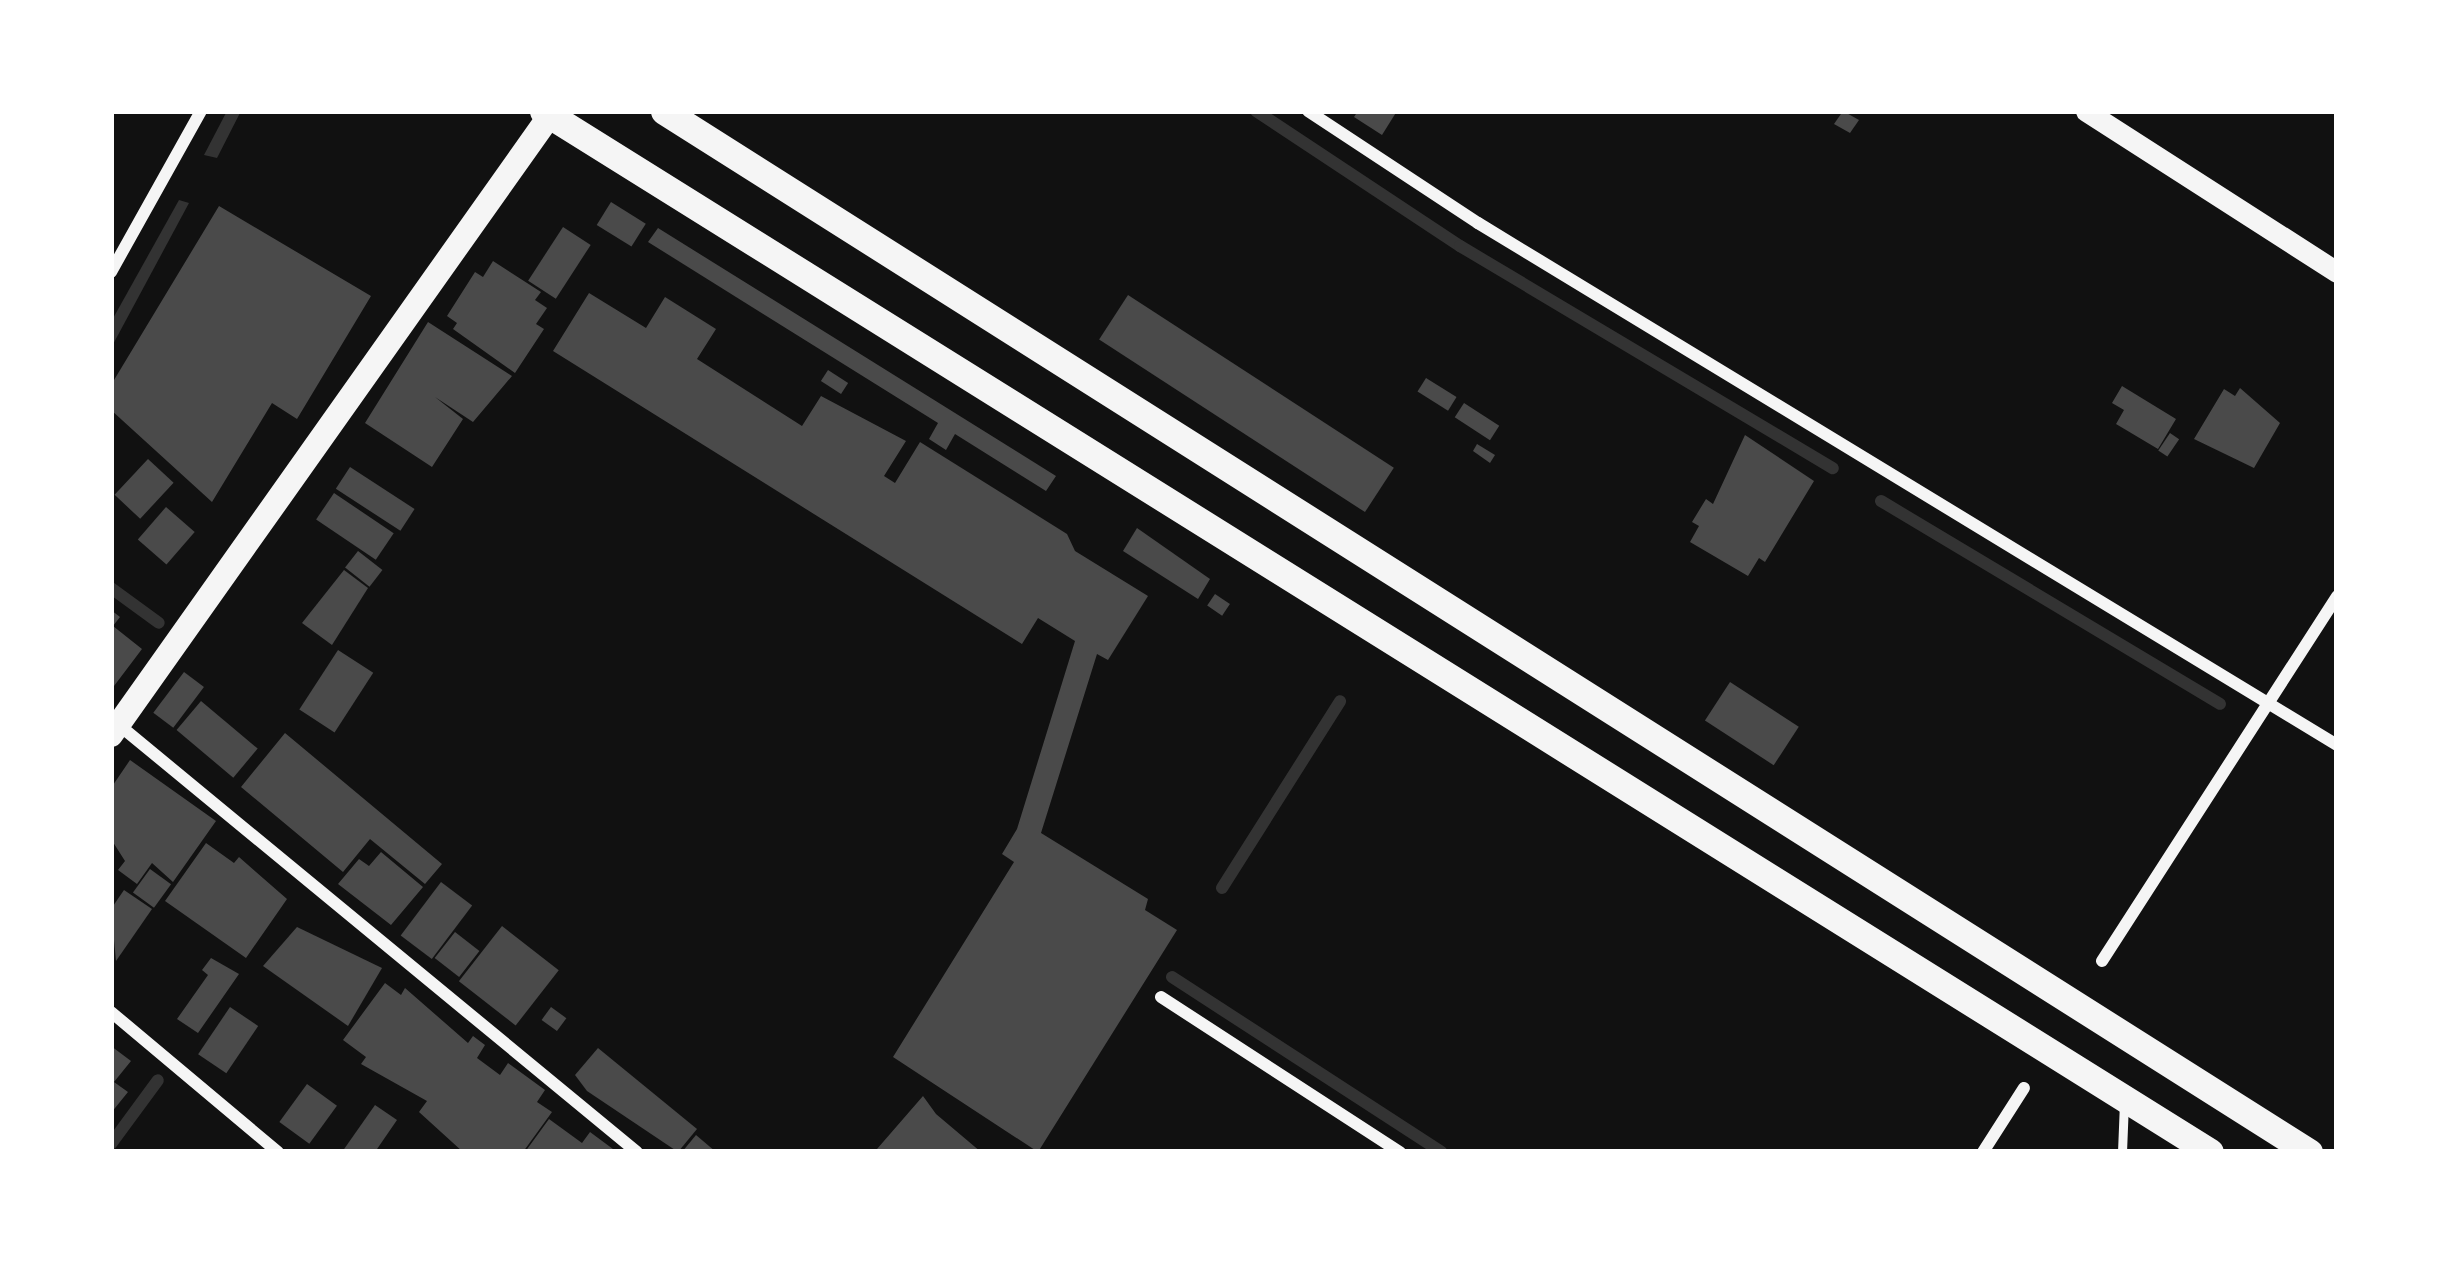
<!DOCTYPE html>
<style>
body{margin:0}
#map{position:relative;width:2448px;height:1263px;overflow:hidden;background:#111;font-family:Figtree,sans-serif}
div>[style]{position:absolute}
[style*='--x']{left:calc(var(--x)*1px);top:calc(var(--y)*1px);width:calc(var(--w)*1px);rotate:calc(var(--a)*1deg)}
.water>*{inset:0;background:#333}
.stream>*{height:12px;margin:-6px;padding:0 6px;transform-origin:6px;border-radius:6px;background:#333}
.building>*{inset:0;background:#4a4a4a;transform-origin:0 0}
.service>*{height:9px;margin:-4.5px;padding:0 4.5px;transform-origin:4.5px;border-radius:4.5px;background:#f5f5f5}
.minor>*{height:12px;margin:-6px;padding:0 6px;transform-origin:6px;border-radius:6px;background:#f5f5f5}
.tertiary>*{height:21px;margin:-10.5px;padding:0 10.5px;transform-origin:10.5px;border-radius:10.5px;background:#f5f5f5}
.secondary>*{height:24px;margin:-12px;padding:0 12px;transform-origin:12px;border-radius:12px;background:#f5f5f5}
.trunk>*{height:27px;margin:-13.5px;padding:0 13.5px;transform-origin:13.5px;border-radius:13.5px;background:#f5f5f5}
span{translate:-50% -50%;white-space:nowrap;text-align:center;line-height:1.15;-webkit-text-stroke:9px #fff;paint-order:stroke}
.frame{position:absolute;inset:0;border:114px solid #fff;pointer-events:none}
</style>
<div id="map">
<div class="water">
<div style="clip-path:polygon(227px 111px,241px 111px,217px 158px,204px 155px)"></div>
<div style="clip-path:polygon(179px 200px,189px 203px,111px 348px,111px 322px)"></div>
</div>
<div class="stream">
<div style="--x:1256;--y:111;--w:245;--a:33.5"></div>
<div style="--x:1460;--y:246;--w:434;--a:30.8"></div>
<div style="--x:1881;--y:501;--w:395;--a:30.9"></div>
<div style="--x:111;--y:588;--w:59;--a:36.1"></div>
<div style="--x:1222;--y:888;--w:221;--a:-57.7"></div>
<div style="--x:1172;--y:977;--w:321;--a:33"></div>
<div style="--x:111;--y:1144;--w:79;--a:-53.7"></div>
</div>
<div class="building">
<div style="clip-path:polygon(1358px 111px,1397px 111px,1382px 135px,1354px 117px)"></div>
<div style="clip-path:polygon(1843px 111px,1859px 120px,1850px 133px,1834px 124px)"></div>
<div style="left:611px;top:202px;width:41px;height:27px;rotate:32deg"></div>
<div style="clip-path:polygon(219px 206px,371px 296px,297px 419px,272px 403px,212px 502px,111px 410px,111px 385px)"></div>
<div style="left:563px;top:227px;width:33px;height:64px;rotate:33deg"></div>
<div style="clip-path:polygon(658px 228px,1056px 476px,1046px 491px,955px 434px,946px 450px,929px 439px,938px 423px,648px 242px)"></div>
<div style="clip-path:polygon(493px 261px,541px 292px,535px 300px,547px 308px,536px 324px,544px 329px,515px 373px,453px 329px,457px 323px,447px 316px,475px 272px,483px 277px)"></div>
<div style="clip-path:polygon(589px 293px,646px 328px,665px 297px,716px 329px,697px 359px,802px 426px,821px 396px,906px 441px,884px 476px,895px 483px,920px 442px,1067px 534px,1075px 551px,1148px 596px,1108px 660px,1097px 654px,1041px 833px,1148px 899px,1145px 910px,1177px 930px,1038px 1152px,893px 1057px,1014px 862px,1002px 854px,1017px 829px,1075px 641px,1038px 618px,1022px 644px,553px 351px)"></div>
<div style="left:1128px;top:295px;width:317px;height:53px;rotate:33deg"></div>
<div style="clip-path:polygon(428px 322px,512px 376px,473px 422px,435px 397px,463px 419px,432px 467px,365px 423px)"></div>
<div style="left:828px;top:370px;width:24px;height:13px;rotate:33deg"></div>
<div style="left:1426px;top:378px;width:36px;height:16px;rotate:32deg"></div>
<div style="clip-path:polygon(2122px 386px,2176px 419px,2158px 449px,2116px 424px,2124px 410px,2112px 403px)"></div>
<div style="clip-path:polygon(2240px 388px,2280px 423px,2254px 468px,2194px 439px,2224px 389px,2235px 396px)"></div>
<div style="left:1464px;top:403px;width:42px;height:17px;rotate:33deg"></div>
<div style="left:2170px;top:433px;width:11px;height:21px;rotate:34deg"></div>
<div style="clip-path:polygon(1745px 435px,1814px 481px,1765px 562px,1759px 558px,1748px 576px,1690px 542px,1699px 526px,1692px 522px,1706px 499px,1713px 504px)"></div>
<div style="clip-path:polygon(1477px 444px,1495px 455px,1490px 463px,1473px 451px)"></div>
<div style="left:148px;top:459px;width:35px;height:49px;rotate:43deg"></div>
<div style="left:350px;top:467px;width:77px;height:26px;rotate:33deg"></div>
<div style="left:334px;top:493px;width:72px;height:32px;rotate:34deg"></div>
<div style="left:166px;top:507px;width:38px;height:43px;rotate:41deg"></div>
<div style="clip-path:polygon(1137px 528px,1210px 579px,1198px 599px,1123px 551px)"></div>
<div style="left:358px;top:551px;width:31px;height:21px;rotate:38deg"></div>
<div style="clip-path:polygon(344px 570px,368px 588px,332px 645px,302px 623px)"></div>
<div style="left:1215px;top:594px;width:18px;height:14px;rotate:34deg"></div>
<div style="clip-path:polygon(111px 610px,120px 617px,113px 626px,142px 649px,111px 690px)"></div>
<div style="left:338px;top:650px;width:42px;height:71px;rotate:33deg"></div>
<div style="left:184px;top:672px;width:25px;height:51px;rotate:37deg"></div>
<div style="left:1730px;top:682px;width:82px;height:46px;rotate:33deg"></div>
<div style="left:201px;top:701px;width:74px;height:38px;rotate:40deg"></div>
<div style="clip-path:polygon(285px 733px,442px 864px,425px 884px,370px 839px,343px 872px,241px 787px)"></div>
<div style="clip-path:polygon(130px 760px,216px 821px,173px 882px,152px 863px,137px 884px,118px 870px,125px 861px,111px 839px,111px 788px)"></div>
<div style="clip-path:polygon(206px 843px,234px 863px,239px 857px,287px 899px,246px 958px,165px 901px)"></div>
<div style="clip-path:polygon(381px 852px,423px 887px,391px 925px,338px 884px,359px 859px,369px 866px)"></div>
<div style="left:150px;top:869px;width:26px;height:29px;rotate:36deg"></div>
<div style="left:441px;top:882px;width:39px;height:67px;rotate:37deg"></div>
<div style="clip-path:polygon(124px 890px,152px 909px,116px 961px,111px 909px)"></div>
<div style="left:502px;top:926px;width:72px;height:70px;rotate:38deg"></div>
<div style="clip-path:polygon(297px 927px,382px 968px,348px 1026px,263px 966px)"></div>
<div style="left:455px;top:932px;width:31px;height:33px;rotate:38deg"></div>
<div style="clip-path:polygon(211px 958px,239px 974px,198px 1033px,177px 1019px,208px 975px,202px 970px)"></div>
<div style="clip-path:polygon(385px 983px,401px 995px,405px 988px,468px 1043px,473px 1036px,485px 1045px,477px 1058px,500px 1075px,508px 1063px,545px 1090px,537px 1102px,552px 1112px,523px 1152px,463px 1152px,419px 1112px,427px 1101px,361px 1064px,366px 1057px,343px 1040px)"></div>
<div style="left:230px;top:1007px;width:34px;height:57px;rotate:34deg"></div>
<div style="left:551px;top:1007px;width:19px;height:16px;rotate:36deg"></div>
<div style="clip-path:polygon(111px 1046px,131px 1061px,114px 1082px,128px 1092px,111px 1113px)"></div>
<div style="clip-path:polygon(598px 1048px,697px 1129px,678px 1152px,587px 1091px,575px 1075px)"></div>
<div style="left:307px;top:1084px;width:37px;height:47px;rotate:36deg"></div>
<div style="clip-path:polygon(923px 1096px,936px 1114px,981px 1152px,877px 1149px)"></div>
<div style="clip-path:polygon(375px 1105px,397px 1120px,375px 1152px,342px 1152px)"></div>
<div style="clip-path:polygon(549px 1119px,582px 1143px,590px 1132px,617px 1152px,525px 1152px)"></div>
<div style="clip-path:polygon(696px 1135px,716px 1152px,682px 1152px)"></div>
</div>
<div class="service">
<div style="--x:2122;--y:1152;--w:49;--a:-87.7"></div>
</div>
<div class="minor">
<div style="--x:1308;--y:111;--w:204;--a:33.4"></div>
<div style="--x:1478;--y:223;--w:1005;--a:31.29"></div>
<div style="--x:111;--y:272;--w:184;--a:-60.8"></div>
<div style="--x:119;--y:725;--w:671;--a:39.5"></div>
<div style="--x:2102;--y:961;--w:434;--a:-57.2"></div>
<div style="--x:1161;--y:997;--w:285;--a:33"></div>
<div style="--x:111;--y:1012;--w:218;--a:40"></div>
<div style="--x:1983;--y:1152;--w:76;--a:-57.4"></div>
</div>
<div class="tertiary">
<div style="--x:2086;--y:111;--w:298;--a:32.7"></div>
</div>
<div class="secondary">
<div style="--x:111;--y:735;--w:765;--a:-54.69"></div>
</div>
<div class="trunk">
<div style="--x:543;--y:111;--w:1965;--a:31.98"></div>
<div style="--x:664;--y:111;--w:1947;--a:32.33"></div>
</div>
<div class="frame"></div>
</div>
